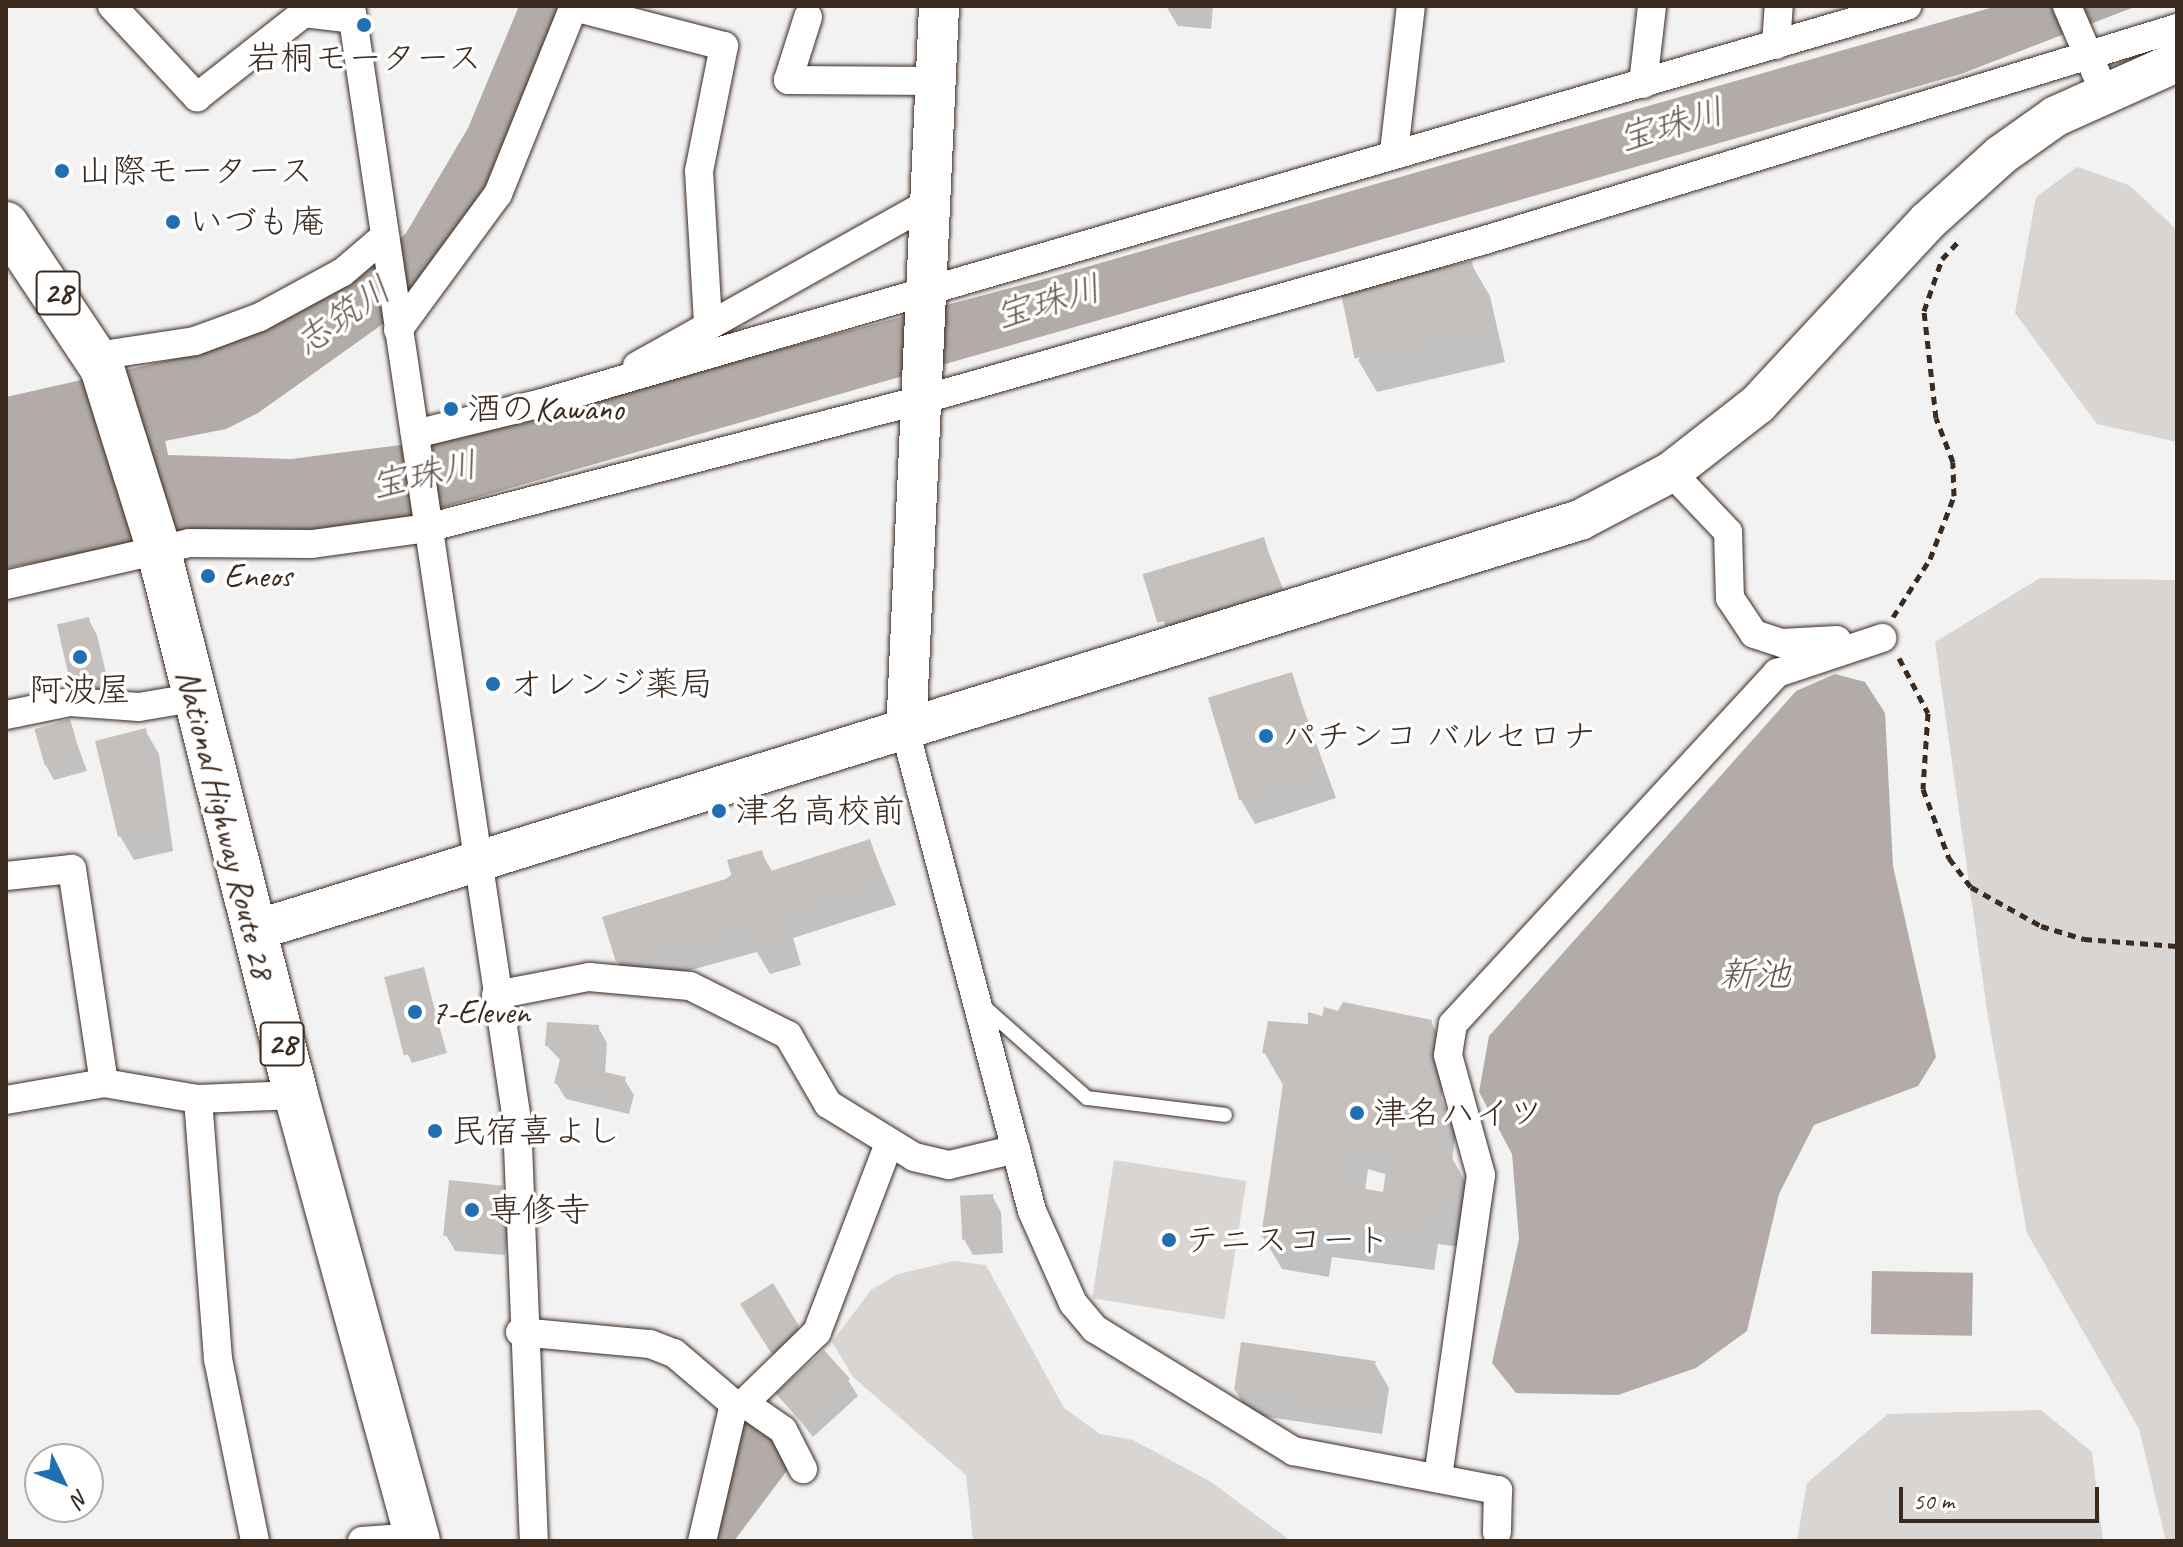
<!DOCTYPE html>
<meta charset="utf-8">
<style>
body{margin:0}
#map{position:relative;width:2183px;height:1547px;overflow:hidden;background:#f3f2f2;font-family:Caveat,"Klee One",sans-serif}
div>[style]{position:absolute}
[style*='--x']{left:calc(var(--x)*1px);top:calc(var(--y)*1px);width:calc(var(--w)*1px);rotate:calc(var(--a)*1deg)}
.green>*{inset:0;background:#d8d5d2;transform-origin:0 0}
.water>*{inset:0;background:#b2aba7;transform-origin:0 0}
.shadow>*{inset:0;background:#0003;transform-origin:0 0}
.building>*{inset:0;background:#c6c0bd;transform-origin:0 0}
.path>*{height:5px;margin-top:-2.5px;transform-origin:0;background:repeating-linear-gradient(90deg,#3b2a1e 0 8px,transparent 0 14px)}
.roads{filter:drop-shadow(0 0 2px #3b2a1e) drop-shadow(0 0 2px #3b2a1e)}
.lane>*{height:14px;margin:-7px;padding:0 7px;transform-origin:7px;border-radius:7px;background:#fff}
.street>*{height:28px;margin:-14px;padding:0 14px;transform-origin:14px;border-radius:14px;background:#fff}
.secondary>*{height:40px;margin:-20px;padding:0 20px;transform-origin:20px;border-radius:20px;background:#fff}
.highway>*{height:44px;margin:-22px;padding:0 22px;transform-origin:22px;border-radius:22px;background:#fff}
.dots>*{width:22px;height:22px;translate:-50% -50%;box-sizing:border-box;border:4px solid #fff;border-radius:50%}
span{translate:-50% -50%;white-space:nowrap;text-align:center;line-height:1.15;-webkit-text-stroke:7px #fff;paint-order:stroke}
.shield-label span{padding:2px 6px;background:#fff;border:2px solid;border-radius:6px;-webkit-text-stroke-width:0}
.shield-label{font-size:32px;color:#3b2a1e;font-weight:700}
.poi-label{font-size:34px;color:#3b2a1e}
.left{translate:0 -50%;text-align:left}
.street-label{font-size:34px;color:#3b2a1e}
.water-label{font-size:36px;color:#65574e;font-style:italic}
.frame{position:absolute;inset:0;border:8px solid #3b2a1e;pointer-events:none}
.north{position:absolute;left:24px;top:1443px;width:80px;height:80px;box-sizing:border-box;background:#fff;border:2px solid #b1aaa5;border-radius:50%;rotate:133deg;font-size:22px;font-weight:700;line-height:32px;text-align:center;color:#3b2a1e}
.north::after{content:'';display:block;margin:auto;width:28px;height:36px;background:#1f6fb2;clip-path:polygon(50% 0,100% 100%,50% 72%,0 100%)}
.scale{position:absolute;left:1899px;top:1487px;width:200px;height:36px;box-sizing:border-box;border:4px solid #3b2a1e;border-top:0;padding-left:10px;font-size:24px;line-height:28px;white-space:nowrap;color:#3b2a1e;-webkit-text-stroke:6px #fff;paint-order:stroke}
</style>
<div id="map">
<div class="green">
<div style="clip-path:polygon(2077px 167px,2129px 185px,2177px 230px,2177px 442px,2097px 424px,2015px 313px,2036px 197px)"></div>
<div style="clip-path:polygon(2040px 578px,2177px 580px,2177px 1541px,2166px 1541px,2139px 1429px,2027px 1233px,1988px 1017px,1935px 642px)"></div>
<div style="left:1114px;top:1160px;width:134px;height:140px;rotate:9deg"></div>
<div style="clip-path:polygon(953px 1261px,986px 1265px,1064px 1408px,1100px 1434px,1133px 1440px,1211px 1482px,1291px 1541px,973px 1541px,966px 1475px,853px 1377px,832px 1342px,871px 1290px,898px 1274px)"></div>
<div style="clip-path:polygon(2041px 1410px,2092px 1452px,2103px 1541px,1797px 1541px,1807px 1483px,1888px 1414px)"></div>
</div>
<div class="water">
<div style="clip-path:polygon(519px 6px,569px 6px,503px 170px,387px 321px,258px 413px,226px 429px,165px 441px,168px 455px,291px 459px,432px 441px,1048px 278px,1997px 6px,2137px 6px,1961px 74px,409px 517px,324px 535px,191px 536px,6px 568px,6px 397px,192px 355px,376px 261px,406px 233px,468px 128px)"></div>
<div style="clip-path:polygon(1835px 674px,1865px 682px,1885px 713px,1893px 866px,1936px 1057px,1918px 1086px,1814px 1125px,1779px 1194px,1747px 1331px,1696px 1368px,1618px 1395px,1516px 1393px,1492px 1363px,1519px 1239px,1512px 1154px,1479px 1092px,1489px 1036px,1796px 691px)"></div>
<div style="left:1872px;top:1271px;width:101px;height:63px;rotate:1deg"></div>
<div style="clip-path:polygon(748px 1420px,766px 1425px,789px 1468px,734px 1541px,712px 1541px,740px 1427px)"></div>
</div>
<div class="shadow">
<div style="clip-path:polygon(1166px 6px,1213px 6px,1211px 29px,1178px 26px)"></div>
<div style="clip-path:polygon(1471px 264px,1490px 296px,1505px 362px,1377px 392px,1358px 360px)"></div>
<div style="left:1263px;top:539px;width:77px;height:123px;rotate:68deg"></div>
<div style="clip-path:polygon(88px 619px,97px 635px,112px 698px,83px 700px,74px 684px)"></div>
<div style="clip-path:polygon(1291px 674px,1336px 798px,1255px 824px,1241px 800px)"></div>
<div style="clip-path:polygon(69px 722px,87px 771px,54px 780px,45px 764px)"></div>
<div style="clip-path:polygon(145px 730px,159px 754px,173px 851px,134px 860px,120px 836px)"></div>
<div style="clip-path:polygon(870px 842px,896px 905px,793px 938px,801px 965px,770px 974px,757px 952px,632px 986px,618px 962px,761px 852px,773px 873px)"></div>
<div style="clip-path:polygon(423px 970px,447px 1053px,412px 1063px,408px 1055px)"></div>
<div style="clip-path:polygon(evenodd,1339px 1013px,1431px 1022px,1449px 1054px,1441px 1098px,1456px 1134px,1452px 1158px,1470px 1190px,1462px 1247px,1438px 1244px,1434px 1270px,1332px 1257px,1329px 1277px,1282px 1269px,1263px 1237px,1283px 1085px,1264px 1052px,1339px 1013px,1368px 1169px,1388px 1175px,1385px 1194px,1365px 1191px,1368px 1169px)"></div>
<div style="clip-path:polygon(598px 1027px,607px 1043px,605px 1074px,624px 1079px,634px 1095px,629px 1114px,566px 1099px,556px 1083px,562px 1062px,547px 1046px)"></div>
<div style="clip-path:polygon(501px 1188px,511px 1204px,505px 1255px,455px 1251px,446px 1235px)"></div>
<div style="clip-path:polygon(992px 1196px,1001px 1212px,1003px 1253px,973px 1255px,964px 1239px)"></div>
<div style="clip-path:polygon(773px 1286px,807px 1343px,781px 1367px,752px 1320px)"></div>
<div style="clip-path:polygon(1375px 1364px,1389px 1388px,1382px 1434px,1249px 1414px,1235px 1390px)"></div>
<div style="clip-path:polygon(848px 1380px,858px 1396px,813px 1437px,780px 1395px)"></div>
</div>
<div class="building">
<div style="left:1472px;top:261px;width:71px;height:135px;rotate:78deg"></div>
<div style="left:1264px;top:537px;width:51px;height:127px;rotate:73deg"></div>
<div style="left:89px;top:617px;width:67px;height:33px;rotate:77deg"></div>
<div style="left:1292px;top:672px;width:107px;height:88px;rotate:73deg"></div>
<div style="left:70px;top:719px;width:37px;height:37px;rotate:74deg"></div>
<div style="clip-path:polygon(146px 728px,160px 827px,118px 837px,95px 741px)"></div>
<div style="clip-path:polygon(870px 839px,884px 881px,781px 913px,789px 941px,754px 951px,747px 927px,616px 962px,602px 917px,732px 877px,727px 860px,762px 850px,768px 872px)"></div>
<div style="left:424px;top:967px;width:81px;height:41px;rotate:76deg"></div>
<div style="clip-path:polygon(evenodd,1343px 1002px,1432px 1020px,1420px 1079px,1433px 1081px,1430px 1098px,1438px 1100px,1429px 1152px,1453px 1156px,1444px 1216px,1420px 1213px,1416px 1239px,1314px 1225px,1312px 1246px,1261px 1237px,1287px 1056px,1262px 1053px,1268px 1021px,1308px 1024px,1308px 1012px,1322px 1016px,1324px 1007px,1338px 1011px,1343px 1002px,1350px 1138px,1389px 1149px,1383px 1192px,1343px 1185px,1350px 1138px)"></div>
<div style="clip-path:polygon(547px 1022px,599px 1025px,596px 1070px,626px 1077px,621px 1099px,554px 1083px,563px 1047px,545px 1046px)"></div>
<div style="left:449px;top:1180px;width:54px;height:56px;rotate:6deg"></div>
<div style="left:993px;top:1194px;width:44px;height:33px;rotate:87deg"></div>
<div style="clip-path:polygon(773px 1283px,799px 1326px,771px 1353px,740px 1304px)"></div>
<div style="left:1241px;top:1342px;width:136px;height:49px;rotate:8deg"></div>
<div style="left:824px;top:1350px;width:39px;height:65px;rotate:48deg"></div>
</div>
<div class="path">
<div style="--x:1893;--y:617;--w:69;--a:-57.5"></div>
<div style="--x:1930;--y:559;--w:67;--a:-69.1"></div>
<div style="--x:1954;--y:496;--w:34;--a:-92"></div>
<div style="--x:1953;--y:462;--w:47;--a:-111.1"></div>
<div style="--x:1936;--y:418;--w:108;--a:-96.4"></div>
<div style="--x:1924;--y:311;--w:55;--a:-70.9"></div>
<div style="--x:1942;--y:259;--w:26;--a:-47"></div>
<div style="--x:1899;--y:658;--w:62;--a:62.2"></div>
<div style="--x:1928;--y:713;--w:76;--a:93.8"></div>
<div style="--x:1923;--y:789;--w:74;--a:69.4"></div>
<div style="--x:1949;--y:858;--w:36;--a:53"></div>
<div style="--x:1971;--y:887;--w:80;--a:29.1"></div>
<div style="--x:2041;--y:926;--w:45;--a:16.8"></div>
<div style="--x:2084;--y:939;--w:93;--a:4.3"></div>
</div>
<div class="roads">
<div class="lane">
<div style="--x:982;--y:1005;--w:140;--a:41.5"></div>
<div style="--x:1087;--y:1098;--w:139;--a:7"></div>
</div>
<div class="street">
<div style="--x:112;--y:6;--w:125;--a:47"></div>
<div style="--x:197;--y:97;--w:136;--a:-38.1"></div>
<div style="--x:304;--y:13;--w:49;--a:7"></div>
<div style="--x:351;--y:6;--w:1127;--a:81.53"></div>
<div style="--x:517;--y:1121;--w:420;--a:87.7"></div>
<div style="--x:2067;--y:6;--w:96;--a:66.6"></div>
<div style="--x:574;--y:7;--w:155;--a:14.6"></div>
<div style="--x:724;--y:46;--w:127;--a:101.3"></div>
<div style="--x:699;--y:171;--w:150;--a:86.6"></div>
<div style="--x:808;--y:17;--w:66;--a:107.6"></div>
<div style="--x:788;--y:80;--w:148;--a:0.4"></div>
<div style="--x:1776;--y:45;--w:39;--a:-86"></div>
<div style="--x:1643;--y:84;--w:79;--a:-83.4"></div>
<div style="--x:1394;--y:152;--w:147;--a:-83.4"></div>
<div style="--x:398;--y:330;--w:169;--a:-53.7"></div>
<div style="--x:498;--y:194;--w:203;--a:-68"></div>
<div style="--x:96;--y:356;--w:100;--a:-8.6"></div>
<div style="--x:195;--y:341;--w:69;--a:-20.3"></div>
<div style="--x:260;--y:317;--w:94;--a:-28.5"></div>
<div style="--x:343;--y:272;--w:55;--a:-40.6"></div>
<div style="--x:637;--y:366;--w:336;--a:-29.2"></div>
<div style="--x:415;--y:434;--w:131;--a:-13.7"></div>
<div style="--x:542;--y:403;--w:1422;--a:-16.22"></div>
<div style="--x:1671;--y:472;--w:83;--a:46.5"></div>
<div style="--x:1728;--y:532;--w:66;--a:88.3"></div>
<div style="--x:1730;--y:598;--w:43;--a:56.3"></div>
<div style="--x:1754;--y:634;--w:29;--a:18"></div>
<div style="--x:1782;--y:643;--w:55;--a:-3.1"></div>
<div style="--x:6;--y:585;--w:188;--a:-12.9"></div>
<div style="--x:189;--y:543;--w:123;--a:0.5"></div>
<div style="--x:312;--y:544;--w:116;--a:-7.9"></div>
<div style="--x:427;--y:528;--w:510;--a:-14.53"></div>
<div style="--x:921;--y:400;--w:586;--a:-15.84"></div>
<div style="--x:1485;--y:240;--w:724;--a:-17.03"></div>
<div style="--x:6;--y:715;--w:65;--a:-11.5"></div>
<div style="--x:70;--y:702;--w:69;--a:4.1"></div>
<div style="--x:139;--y:707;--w:55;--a:-9.5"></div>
<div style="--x:906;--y:734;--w:493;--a:75.2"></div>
<div style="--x:1032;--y:1211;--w:101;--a:66"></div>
<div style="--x:1073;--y:1303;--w:34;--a:50"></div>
<div style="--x:1095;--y:1329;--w:233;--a:31.6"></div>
<div style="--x:1293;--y:1451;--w:209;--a:10.8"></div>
<div style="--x:1498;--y:1490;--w:42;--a:91.4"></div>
<div style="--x:6;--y:876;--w:66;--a:-6.1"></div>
<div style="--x:72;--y:869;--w:216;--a:81.5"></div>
<div style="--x:496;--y:995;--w:95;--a:-11"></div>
<div style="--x:589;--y:977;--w:101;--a:5.1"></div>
<div style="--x:690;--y:986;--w:110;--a:26.6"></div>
<div style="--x:788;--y:1035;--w:80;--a:59.9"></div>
<div style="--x:828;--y:1104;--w:101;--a:31.6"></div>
<div style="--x:914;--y:1157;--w:36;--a:13"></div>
<div style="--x:949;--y:1165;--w:69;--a:-13.4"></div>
<div style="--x:198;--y:1099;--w:261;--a:85.6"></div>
<div style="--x:218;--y:1359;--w:186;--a:78.5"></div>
<div style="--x:6;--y:1100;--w:99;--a:-9.8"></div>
<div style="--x:104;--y:1083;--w:95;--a:9.7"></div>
<div style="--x:198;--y:1099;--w:98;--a:-2.3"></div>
<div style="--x:520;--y:1332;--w:131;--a:5.3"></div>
<div style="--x:650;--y:1344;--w:26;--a:21"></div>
<div style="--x:674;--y:1353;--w:79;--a:40.4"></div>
<div style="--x:734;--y:1404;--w:141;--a:103.1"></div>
<div style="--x:744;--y:1403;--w:47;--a:34.7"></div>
<div style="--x:783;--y:1430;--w:44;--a:62.9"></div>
<div style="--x:734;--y:1404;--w:10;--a:-6"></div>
<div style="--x:744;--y:1403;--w:102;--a:-44.2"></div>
<div style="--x:817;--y:1332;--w:202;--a:-69.1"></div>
<div style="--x:1438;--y:1477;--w:305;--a:-81.9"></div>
<div style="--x:1481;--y:1175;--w:124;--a:-105.4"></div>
<div style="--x:1448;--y:1055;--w:31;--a:-81"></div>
<div style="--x:1453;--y:1024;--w:478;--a:-47.3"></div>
<div style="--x:1777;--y:673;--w:111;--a:-18.4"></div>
<div style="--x:362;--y:1541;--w:55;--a:-4.2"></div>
</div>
<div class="secondary">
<div style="--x:906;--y:734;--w:729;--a:-87.4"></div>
<div style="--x:253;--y:931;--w:1389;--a:-17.21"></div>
<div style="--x:1580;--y:520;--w:103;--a:-27.8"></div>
<div style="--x:1671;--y:472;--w:110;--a:-38"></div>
<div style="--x:1758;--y:404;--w:250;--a:-47.1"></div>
<div style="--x:1928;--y:221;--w:98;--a:-42.1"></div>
<div style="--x:2001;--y:155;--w:67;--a:-35.3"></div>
<div style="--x:2056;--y:116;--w:133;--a:-24.1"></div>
</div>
<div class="highway">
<div style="--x:6;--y:224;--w:173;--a:56.3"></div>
<div style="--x:102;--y:368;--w:184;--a:72.6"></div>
<div style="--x:157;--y:544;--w:568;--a:75.84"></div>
<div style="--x:296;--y:1095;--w:462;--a:74.7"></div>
</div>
</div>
<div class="dots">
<div style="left:364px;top:25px;background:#1f6fb2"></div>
<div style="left:62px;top:171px;background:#1f6fb2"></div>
<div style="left:173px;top:222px;background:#1f6fb2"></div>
<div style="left:451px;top:409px;background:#1f6fb2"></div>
<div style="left:208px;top:576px;background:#1f6fb2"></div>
<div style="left:80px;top:657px;background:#1f6fb2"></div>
<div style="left:493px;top:684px;background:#1f6fb2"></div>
<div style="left:1266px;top:736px;background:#1f6fb2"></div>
<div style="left:719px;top:811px;background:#1f6fb2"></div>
<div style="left:415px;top:1012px;background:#1f6fb2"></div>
<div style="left:1357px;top:1113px;background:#1f6fb2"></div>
<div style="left:435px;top:1131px;background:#1f6fb2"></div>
<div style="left:472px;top:1210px;background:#1f6fb2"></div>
<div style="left:1169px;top:1240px;background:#1f6fb2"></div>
</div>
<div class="shield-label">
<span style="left:58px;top:293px">28</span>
<span style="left:282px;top:1044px">28</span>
</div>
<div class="poi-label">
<span style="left:364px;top:58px">岩桐モータース</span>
<span class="left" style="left:78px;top:171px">山際モータース</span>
<span class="left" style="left:189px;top:222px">いづも庵</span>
<span class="left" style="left:467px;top:409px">酒のKawano</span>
<span class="left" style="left:224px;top:576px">Eneos</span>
<span class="left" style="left:509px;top:684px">オレンジ薬局</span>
<span style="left:80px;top:690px">阿波屋</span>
<span class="left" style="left:1282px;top:736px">パチンコ バルセロナ</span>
<span class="left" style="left:735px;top:811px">津名高校前</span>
<span class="left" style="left:431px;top:1012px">7-Eleven</span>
<span class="left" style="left:1373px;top:1113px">津名ハイツ</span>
<span class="left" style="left:451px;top:1131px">民宿喜よし</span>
<span class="left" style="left:488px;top:1210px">専修寺</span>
<span class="left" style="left:1185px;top:1240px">テニスコート</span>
</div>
<div class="street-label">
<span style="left:226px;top:824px;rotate:76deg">National Highway Route 28</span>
</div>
<div class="water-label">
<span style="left:1671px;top:125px;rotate:-16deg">宝珠川</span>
<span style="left:1048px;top:302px;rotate:-16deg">宝珠川</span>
<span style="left:343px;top:316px;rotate:-35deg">志筑川</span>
<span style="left:424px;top:475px;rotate:-12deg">宝珠川</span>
<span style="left:1755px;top:975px">新池</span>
</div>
<div class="frame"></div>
<div class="north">N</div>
<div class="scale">50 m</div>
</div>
